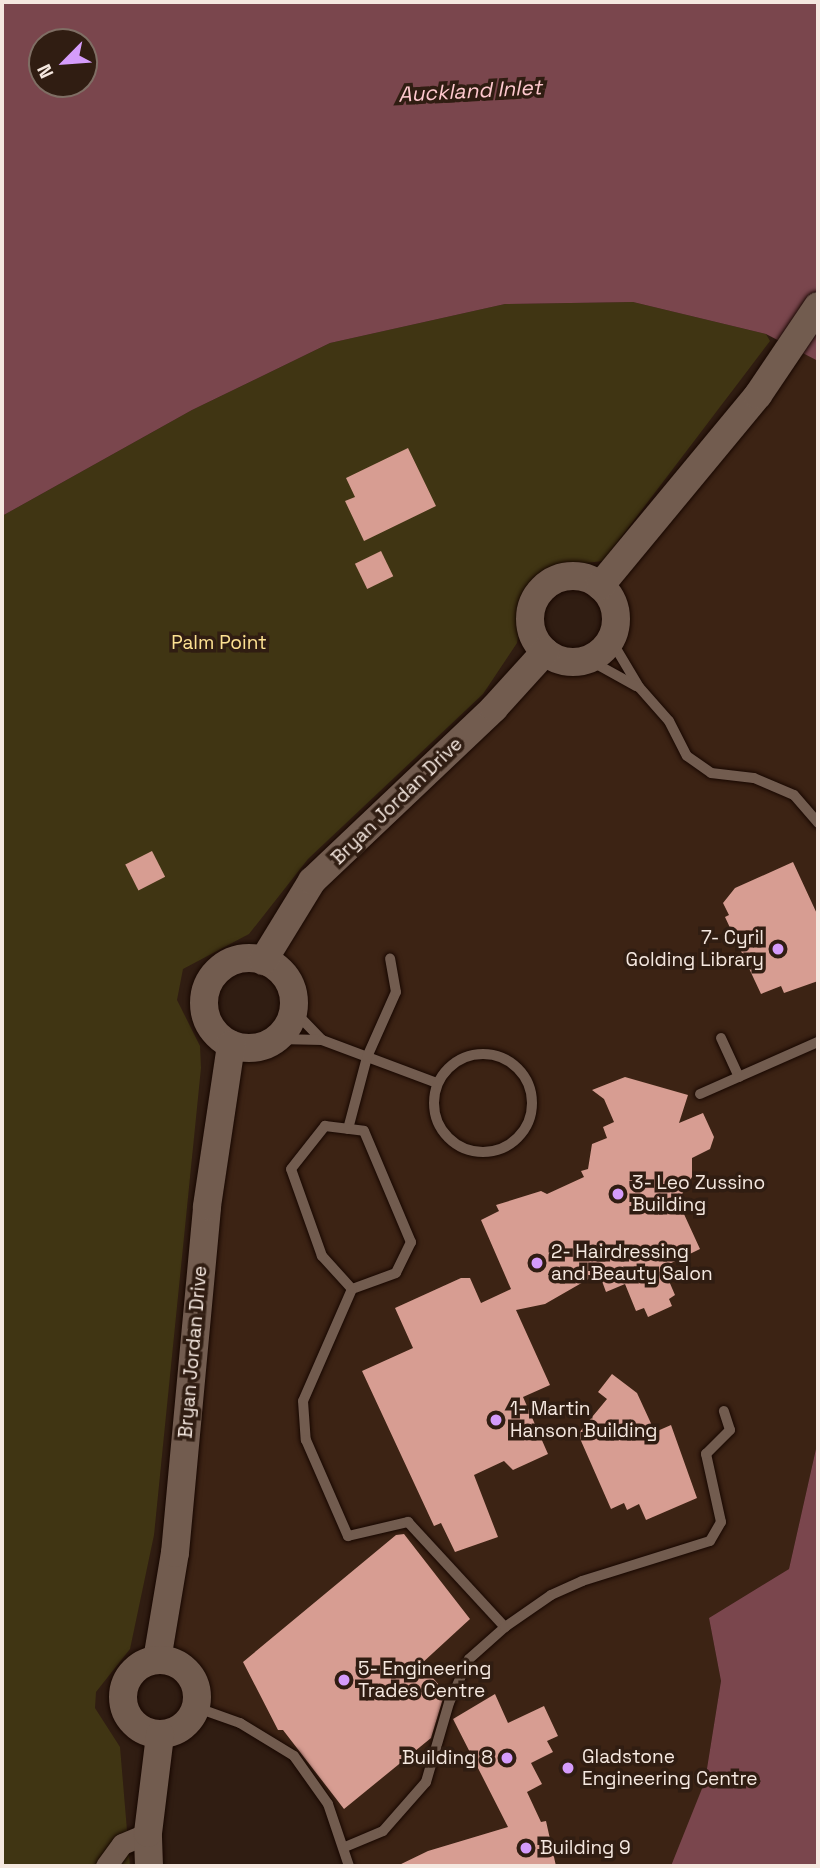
<!DOCTYPE html>
<style>
body{margin:0}
#map{position:relative;width:820px;height:1868px;overflow:hidden;background:#301d12;font-family:"Space Grotesk",sans-serif}
div>[style]{position:absolute}
[style*='--x']{left:calc(var(--x)*1px);top:calc(var(--y)*1px);width:calc(var(--w)*1px);rotate:calc(var(--a)*1deg)}
.built>*{inset:0;background:#3c2314}
.green>*{inset:0;background:#403513}
.water>*{inset:0;background:#7a464d}
.building>*{inset:0;background:#d79d92;transform-origin:0 0}
.roads{filter:drop-shadow(0 0 2px #170701) drop-shadow(0 0 2px #170701)}
.service>*{height:10px;margin:-5px;padding:0 5px;transform-origin:5px;border-radius:5px;background:#725c4f}
.service>.ring{margin:-5px;padding:0;box-sizing:content-box;background:none;border:10px solid #725c4f;border-radius:50%}
.minor>*{height:21px;margin:-10.5px;padding:0 10.5px;transform-origin:10.5px;border-radius:10.5px;background:#725c4f}
.secondary>*{height:28px;margin:-14px;padding:0 14px;transform-origin:14px;border-radius:14px;background:#725c4f}
.secondary>.ring{margin:-14px;padding:0;box-sizing:content-box;background:none;border:28px solid #725c4f;border-radius:50%}
.dots>*{width:19px;height:19px;translate:-50% -50%;box-sizing:border-box;border:4px solid #301d12;border-radius:50%}
span{translate:-50% -50%;white-space:nowrap;text-align:center;line-height:1.15;-webkit-text-stroke:7px #301d12;paint-order:stroke}
.park-label{font-size:19px;color:#fde192}
.street-label{font-size:19px;color:#f5e8e0}
.poi-label{font-size:19px;color:#f5e8e0}
.right{translate:-100% -50%;text-align:right}
.left{translate:0 -50%;text-align:left}
.water-label{font-size:21px;color:#ffc9cf;font-style:italic}
.frame{position:absolute;inset:0;border:4px solid #f5e8e0;pointer-events:none}
.north{position:absolute;left:28px;top:28px;width:70px;height:70px;box-sizing:border-box;background:#301d12;border:2px solid #7f6e64;border-radius:50%;rotate:245deg;font-size:19px;font-weight:700;line-height:28px;text-align:center;color:#f5e8e0}
.north::after{content:'';display:block;margin:auto;width:24px;height:32px;background:#d59cfb;clip-path:polygon(50% 0,100% 100%,50% 72%,0 100%)}
</style>
<div id="map">
<div class="built">
<div style="clip-path:polygon(791px 346px,818px 361px,818px 1440px,789px 1569px,709px 1618px,721px 1681px,705px 1781px,673px 1866px,349px 1866px,328px 1804px,294px 1756px,240px 1723px,195px 1707px,192px 1680px,171px 1662px,157px 1660px,231px 1045px,263px 1046px,289px 1026px,294px 1011px,287px 980px,263px 961px,291px 909px,545px 652px,574px 663px,602px 652px,616px 626px,615px 611px,600px 586px)"></div>
</div>
<div class="green">
<div style="clip-path:polygon(633px 302px,766px 334px,770px 341px,603px 561px,552px 567px,526px 596px,517px 643px,483px 694px,308px 859px,249px 934px,183px 969px,177px 1000px,200px 1046px,201px 1068px,154px 1535px,130px 1649px,96px 1692px,95px 1708px,120px 1747px,130px 1866px,2px 1866px,2px 516px,192px 410px,330px 343px,505px 304px)"></div>
</div>
<div class="water">
<div style="clip-path:polygon(evenodd,2px 2px,818px 2px,818px 361px,766px 334px,633px 302px,505px 304px,330px 343px,192px 410px,2px 516px,2px 2px,42px 42px,84px 42px,84px 84px,42px 84px,42px 42px)"></div>
<div style="clip-path:polygon(818px 1440px,818px 1866px,671px 1866px,705px 1781px,721px 1681px,709px 1618px,789px 1569px)"></div>
</div>
<div class="building">
<div style="clip-path:polygon(408px 448px,436px 506px,364px 541px,345px 501px,355px 497px,346px 478px)"></div>
<div style="left:381px;top:551px;width:28px;height:29px;rotate:64deg"></div>
<div style="left:152px;top:851px;width:29px;height:30px;rotate:63deg"></div>
<div style="clip-path:polygon(793px 862px,818px 916px,818px 981px,784px 993px,781px 986px,761px 994px,725px 917px,729px 915px,723px 903px,735px 888px)"></div>
<div style="clip-path:polygon(625px 1077px,688px 1095px,679px 1123px,703px 1113px,714px 1137px,710px 1149px,692px 1158px,692px 1177px,678px 1201px,700px 1249px,663px 1267px,675px 1295px,669px 1299px,672px 1306px,648px 1317px,644px 1308px,636px 1311px,625px 1284px,606px 1292px,599px 1273px,545px 1304px,516px 1310px,550px 1385px,523px 1397px,548px 1454px,513px 1470px,504px 1461px,474px 1475px,498px 1537px,455px 1552px,441px 1523px,434px 1526px,362px 1371px,413px 1348px,395px 1308px,461px 1278px,470px 1278px,481px 1303px,511px 1289px,481px 1220px,499px 1211px,496px 1205px,541px 1191px,547px 1194px,584px 1177px,581px 1171px,588px 1169px,592px 1144px,607px 1138px,603px 1127px,614px 1122px,604px 1099px,592px 1090px)"></div>
<div style="clip-path:polygon(612px 1374px,637px 1393px,655px 1432px,671px 1425px,697px 1498px,646px 1520px,639px 1504px,627px 1510px,624px 1503px,611px 1509px,578px 1434px,607px 1399px,598px 1392px)"></div>
<div style="clip-path:polygon(404px 1534px,470px 1619px,421px 1664px,445px 1692px,431px 1738px,344px 1809px,283px 1730px,278px 1730px,243px 1662px,396px 1535px)"></div>
<div style="clip-path:polygon(495px 1694px,508px 1723px,544px 1706px,558px 1736px,547px 1741px,553px 1752px,531px 1763px,542px 1784px,527px 1792px,541px 1822px,546px 1821px,556px 1866px,397px 1866px,428px 1851px,508px 1827px,453px 1719px)"></div>
</div>
<div class="roads">
<div class="service">
<div style="--x:611;--y:640;--w:55;--a:59.2"></div>
<div style="--x:639;--y:687;--w:45;--a:48.6"></div>
<div style="--x:669;--y:721;--w:39;--a:63"></div>
<div style="--x:687;--y:756;--w:29;--a:35"></div>
<div style="--x:711;--y:773;--w:43;--a:6.6"></div>
<div style="--x:754;--y:778;--w:43;--a:23"></div>
<div style="--x:794;--y:795;--w:37;--a:49"></div>
<div style="--x:589;--y:660;--w:54;--a:29"></div>
<div style="--x:294;--y:1011;--w:40;--a:46"></div>
<div style="--x:721;--y:1038;--w:43;--a:65.2"></div>
<div style="--x:278;--y:1039;--w:44;--a:1.3"></div>
<div style="--x:322;--y:1040;--w:123;--a:20.5"></div>
<div class="ring" style="left:434px;top:1054px;width:88px;height:88px"></div>
<div style="--x:700;--y:1094;--w:129;--a:-23.8"></div>
<div style="--x:348;--y:1129;--w:74;--a:-75.2"></div>
<div style="--x:367;--y:1057;--w:71;--a:-66"></div>
<div style="--x:396;--y:992;--w:34;--a:-100"></div>
<div style="--x:352;--y:1289;--w:45;--a:-132.3"></div>
<div style="--x:322;--y:1256;--w:92;--a:-109.6"></div>
<div style="--x:291;--y:1169;--w:55;--a:-51.7"></div>
<div style="--x:325;--y:1126;--w:39;--a:7"></div>
<div style="--x:364;--y:1131;--w:121;--a:67.1"></div>
<div style="--x:411;--y:1242;--w:34;--a:116"></div>
<div style="--x:396;--y:1273;--w:47;--a:160"></div>
<div style="--x:352;--y:1289;--w:122;--a:113.6"></div>
<div style="--x:303;--y:1401;--w:39;--a:86"></div>
<div style="--x:306;--y:1440;--w:105;--a:66.4"></div>
<div style="--x:348;--y:1536;--w:62;--a:-13.1"></div>
<div style="--x:408;--y:1522;--w:143;--a:47.3"></div>
<div style="--x:195;--y:1707;--w:48;--a:19.6"></div>
<div style="--x:240;--y:1723;--w:63;--a:31.4"></div>
<div style="--x:294;--y:1756;--w:59;--a:54.7"></div>
<div style="--x:328;--y:1804;--w:65;--a:71.3"></div>
<div style="--x:345;--y:1847;--w:41;--a:-22.8"></div>
<div style="--x:383;--y:1831;--w:65;--a:-48.7"></div>
<div style="--x:426;--y:1782;--w:82;--a:-73.8"></div>
<div style="--x:449;--y:1703;--w:48;--a:-65.6"></div>
<div style="--x:469;--y:1659;--w:48;--a:-41.6"></div>
<div style="--x:505;--y:1627;--w:56;--a:-34.8"></div>
<div style="--x:551;--y:1595;--w:34;--a:-24"></div>
<div style="--x:582;--y:1581;--w:134;--a:-17.4"></div>
<div style="--x:710;--y:1541;--w:22;--a:-60"></div>
<div style="--x:721;--y:1522;--w:70;--a:-102.4"></div>
<div style="--x:706;--y:1454;--w:34;--a:-45"></div>
<div style="--x:730;--y:1430;--w:20;--a:-108"></div>
</div>
<div class="minor">
<div style="--x:106;--y:1866;--w:27;--a:-54"></div>
<div style="--x:122;--y:1844;--w:28;--a:-23"></div>
</div>
<div class="secondary">
<div class="ring" style="left:530px;top:576px;width:58px;height:58px"></div>
<div style="--x:600;--y:586;--w:248;--a:-50.4"></div>
<div style="--x:758;--y:395;--w:107;--a:-56"></div>
<div class="ring" style="left:204px;top:958px;width:62px;height:62px"></div>
<div style="--x:263;--y:961;--w:94;--a:-58.5"></div>
<div style="--x:312;--y:881;--w:251;--a:-43.5"></div>
<div style="--x:494;--y:708;--w:76;--a:-47.7"></div>
<div style="--x:157;--y:1660;--w:109;--a:-80.5"></div>
<div style="--x:175;--y:1553;--w:348;--a:-84.7"></div>
<div style="--x:207;--y:1206;--w:163;--a:-81.5"></div>
<div class="ring" style="left:123px;top:1660px;width:46px;height:46px"></div>
<div style="--x:149;--y:1866;--w:33;--a:-92"></div>
<div style="--x:148;--y:1833;--w:99;--a:-83"></div>
</div>
</div>
<div class="dots">
<div style="left:778px;top:949px;background:#d59cfb"></div>
<div style="left:618px;top:1194px;background:#d59cfb"></div>
<div style="left:537px;top:1263px;background:#d59cfb"></div>
<div style="left:496px;top:1420px;background:#d59cfb"></div>
<div style="left:344px;top:1680px;background:#d59cfb"></div>
<div style="left:507px;top:1758px;background:#d59cfb"></div>
<div style="left:568px;top:1768px;background:#d59cfb"></div>
<div style="left:526px;top:1848px;background:#d59cfb"></div>
</div>
<div class="park-label">
<span style="left:219px;top:643px">Palm Point</span>
</div>
<div class="street-label">
<span style="left:397px;top:801px;rotate:-44deg">Bryan Jordan Drive</span>
<span style="left:193px;top:1352px;rotate:-85deg">Bryan Jordan Drive</span>
</div>
<div class="poi-label">
<span class="right" style="left:764px;top:949px">7- Cyril<br>Golding Library</span>
<span class="left" style="left:632px;top:1194px">3- Leo Zussino<br>Building</span>
<span class="left" style="left:551px;top:1263px">2- Hairdressing<br>and Beauty Salon</span>
<span class="left" style="left:510px;top:1420px">1- Martin<br>Hanson Building</span>
<span class="left" style="left:358px;top:1680px">5- Engineering<br>Trades Centre</span>
<span class="left" style="left:582px;top:1768px">Gladstone<br>Engineering Centre</span>
<span class="right" style="left:493px;top:1758px">Building 8</span>
<span class="left" style="left:540px;top:1848px">Building 9</span>
</div>
<div class="water-label">
<span style="left:470px;top:91px;rotate:-3deg">Auckland Inlet</span>
</div>
<div class="frame"></div>
<div class="north">N</div>
</div>
